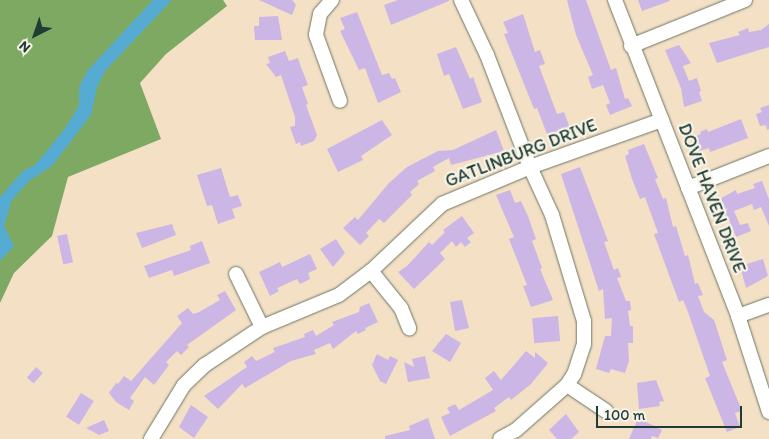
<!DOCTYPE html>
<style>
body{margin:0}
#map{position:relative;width:769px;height:439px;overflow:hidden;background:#f4e0c4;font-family:Itim,sans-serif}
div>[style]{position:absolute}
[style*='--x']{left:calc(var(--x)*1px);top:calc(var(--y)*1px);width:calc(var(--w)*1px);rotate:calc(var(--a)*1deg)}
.forest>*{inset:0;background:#7da962}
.water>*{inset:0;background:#56abd2}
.building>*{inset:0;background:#ccb6e6;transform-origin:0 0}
.roads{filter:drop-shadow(0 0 1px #6a7666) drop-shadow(0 0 1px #6a7666)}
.minor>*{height:14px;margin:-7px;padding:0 7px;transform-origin:7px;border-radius:7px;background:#fff}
span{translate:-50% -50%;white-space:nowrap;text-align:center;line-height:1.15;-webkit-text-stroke:4.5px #f7f3e8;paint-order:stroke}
.street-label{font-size:18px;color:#1f3d34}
.north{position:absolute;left:10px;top:10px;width:50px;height:50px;-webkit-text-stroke:4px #f7f3e8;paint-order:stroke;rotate:221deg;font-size:14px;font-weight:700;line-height:20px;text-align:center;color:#1f3d34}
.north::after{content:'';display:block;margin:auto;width:18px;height:22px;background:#1f3d34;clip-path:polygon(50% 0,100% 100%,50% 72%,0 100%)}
.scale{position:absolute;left:596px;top:406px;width:146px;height:22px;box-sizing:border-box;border:2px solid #1f3d34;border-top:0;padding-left:6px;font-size:15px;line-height:18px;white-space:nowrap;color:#1f3d34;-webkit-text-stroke:4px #f7f3e8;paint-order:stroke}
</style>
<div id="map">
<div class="forest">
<div style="clip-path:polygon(0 0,223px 0,227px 6px,166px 54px,140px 83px,161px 139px,68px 177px,52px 236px,14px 273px,0 303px)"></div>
</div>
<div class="water">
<div style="clip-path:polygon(153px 0,172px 0,105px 71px,97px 87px,91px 115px,52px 166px,30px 180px,12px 200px,4px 226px,14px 246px,0 261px,0 197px,23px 171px,35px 165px,64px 130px,79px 106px,79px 87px,88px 70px)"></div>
</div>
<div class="building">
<div style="clip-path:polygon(259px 0,292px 0,296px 5px,292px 15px)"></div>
<div style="clip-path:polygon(398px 0,449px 0,449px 1px,391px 25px,384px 5px)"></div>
<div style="clip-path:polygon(567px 0,586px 0,611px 70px,616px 68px,625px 99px,628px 98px,632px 106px,610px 115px,606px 105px,610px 103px,603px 85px,592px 89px,588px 77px,593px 75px,576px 35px)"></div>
<div style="clip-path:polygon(638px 0,669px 0,670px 1px,642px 11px)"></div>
<div style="clip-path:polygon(357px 12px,382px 75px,389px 73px,392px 79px,395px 78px,401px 92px,378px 103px,365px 68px,359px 70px,340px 31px,345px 29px,340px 18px)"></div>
<div style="clip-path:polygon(523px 14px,535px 52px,540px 50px,545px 64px,539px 66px,557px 114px,564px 112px,570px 128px,547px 134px,537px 108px,534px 109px,504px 34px,508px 33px,503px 22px)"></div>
<div style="clip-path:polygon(278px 16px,282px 40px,255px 40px,254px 26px,259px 26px,259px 17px)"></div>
<div style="clip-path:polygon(769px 24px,769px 47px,717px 63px,709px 43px,740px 35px,738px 32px,748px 28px,749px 32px,761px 30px)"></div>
<div style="clip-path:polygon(679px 45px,691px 63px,683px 66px,689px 81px,697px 78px,701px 91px,699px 92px,702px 101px,684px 107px,681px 88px,665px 50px)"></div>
<div style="clip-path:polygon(456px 47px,470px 79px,473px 77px,482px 102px,463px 109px,449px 74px,444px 76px,437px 54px)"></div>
<div style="clip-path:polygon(285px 51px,289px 61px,298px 58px,301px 67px,308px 85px,302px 87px,308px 104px,306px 105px,317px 135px,314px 141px,301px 146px,300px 142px,296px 144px,290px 127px,295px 126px,295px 117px,281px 75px,276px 77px,266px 64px,270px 63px,268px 57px)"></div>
<div style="clip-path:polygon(769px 105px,769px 129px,767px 130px,766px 125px,760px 126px,756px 114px,762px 112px,760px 108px)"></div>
<div style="clip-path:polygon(741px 119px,748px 138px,710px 152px,709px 148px,699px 151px,694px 137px,701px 134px,700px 132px,707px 129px,708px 132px)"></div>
<div style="clip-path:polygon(382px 120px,392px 135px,361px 156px,363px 160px,338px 172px,327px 149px)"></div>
<div style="clip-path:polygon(496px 130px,504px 151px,451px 165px,449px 158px,433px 167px,435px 171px,417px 181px,419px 184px,410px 192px,412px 195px,384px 223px,379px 219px,366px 233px,369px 236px,360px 245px,343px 228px,355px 217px,358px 220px,389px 183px,407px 167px,438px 151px,453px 150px)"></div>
<div style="clip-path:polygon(644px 144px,658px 178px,655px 179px,663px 199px,666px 198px,673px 227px,676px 226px,685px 256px,688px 255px,695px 284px,698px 283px,703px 295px,698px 296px,704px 312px,714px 320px,727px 360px,722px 362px,742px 411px,735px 413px,740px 427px,727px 432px,705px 378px,710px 376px,688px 312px,683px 300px,679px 302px,654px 234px,658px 233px,645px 197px,640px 199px,632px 179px,625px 156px,629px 154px,628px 150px)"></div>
<div style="clip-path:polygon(580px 167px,608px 241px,604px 242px,614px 270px,618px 268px,621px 277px,617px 278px,626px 301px,630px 301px,631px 310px,628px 311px,630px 326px,633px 326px,633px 343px,628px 343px,629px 361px,625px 373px,611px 369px,609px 373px,596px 369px,605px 336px,611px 336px,612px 318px,605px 319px,603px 289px,599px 291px,561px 174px)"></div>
<div style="clip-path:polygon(221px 168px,230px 197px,238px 195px,242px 206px,232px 209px,235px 218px,218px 224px,212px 205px,207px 206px,197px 175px)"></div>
<div style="clip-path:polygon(762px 181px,769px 199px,769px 226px,761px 207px,754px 210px,752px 204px,734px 211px,740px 225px,748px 223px,751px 231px,736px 237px,727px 215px,722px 217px,716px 201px,736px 190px,737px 194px,755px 188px,753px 184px)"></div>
<div style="clip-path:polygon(510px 190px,515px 203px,521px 201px,528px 216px,536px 239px,532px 241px,542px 268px,540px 269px,553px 300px,531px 307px,523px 286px,527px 285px,509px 239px,514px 237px,496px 195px)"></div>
<div style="clip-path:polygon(462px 216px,474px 233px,467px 238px,471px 242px,465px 247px,461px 242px,456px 247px,452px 241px,440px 253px,445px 259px,414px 289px,398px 272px,407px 266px,429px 242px,432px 245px,445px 232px,443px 230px)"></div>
<div style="clip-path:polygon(172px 224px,176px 235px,142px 248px,136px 233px)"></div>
<div style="left:67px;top:234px;width:29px;height:10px;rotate:78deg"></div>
<div style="clip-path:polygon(336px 239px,345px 253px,333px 267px,320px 249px)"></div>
<div style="clip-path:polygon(202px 241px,210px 263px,174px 276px,172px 270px,149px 278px,144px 266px,191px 250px,190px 246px)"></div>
<div style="clip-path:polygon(310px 254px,317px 269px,308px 273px,310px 279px,300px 284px,297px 279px,277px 288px,279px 291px,270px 296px,259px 272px,280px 262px,282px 267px)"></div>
<div style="clip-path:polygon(763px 259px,768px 276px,746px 288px,740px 266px)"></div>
<div style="clip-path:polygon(225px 291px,236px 310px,187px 345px,189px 347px,181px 355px,177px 351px,166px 362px,169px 365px,154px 385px,145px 377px,130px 398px,134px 401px,129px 410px,116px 402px,109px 393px,116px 383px,118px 384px,124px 376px,131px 381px,182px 323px,177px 316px,188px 308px,193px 314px,199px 312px,220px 300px,217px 295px)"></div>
<div style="clip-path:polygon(462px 300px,469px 328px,455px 331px,450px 302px)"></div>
<div style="clip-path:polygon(369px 303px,378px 322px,365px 328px,366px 330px,358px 334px,356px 331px,333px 349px,330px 343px,314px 350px,316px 354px,291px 361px,245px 388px,242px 384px,218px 409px,204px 396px,247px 367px,244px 362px,252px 356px,256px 361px,275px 352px,273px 348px,305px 337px,304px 334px,313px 330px,316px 336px,334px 325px,332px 322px,359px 312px,360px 307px)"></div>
<div style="left:558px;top:316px;width:25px;height:26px;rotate:85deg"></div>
<div style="clip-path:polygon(446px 334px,461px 343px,450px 362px,432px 351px)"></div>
<div style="clip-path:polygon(526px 351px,535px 358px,535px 352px,548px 363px,531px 384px,511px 400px,509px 397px,494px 408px,496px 411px,450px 436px,441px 417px,450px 413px,447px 408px,455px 404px,459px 410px,493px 390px,485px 378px,494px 371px,501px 380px)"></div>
<div style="clip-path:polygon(377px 354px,388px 360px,390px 356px,398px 360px,386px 384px,380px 381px,372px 365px)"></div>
<div style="clip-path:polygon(425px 356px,430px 378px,408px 382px,404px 362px,414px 367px,412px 359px)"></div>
<div style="left:36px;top:367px;width:9px;height:14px;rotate:41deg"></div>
<div style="clip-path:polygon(656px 380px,664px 401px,659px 402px,660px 406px,639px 409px,637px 383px)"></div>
<div style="left:81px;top:393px;width:15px;height:28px;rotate:32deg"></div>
<div style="clip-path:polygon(191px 405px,208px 417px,194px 438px,179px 427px)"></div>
<div style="clip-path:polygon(566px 414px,579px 432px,571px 439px,557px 439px,549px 430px)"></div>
<div style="clip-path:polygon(428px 418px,435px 439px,385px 439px,385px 436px,410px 430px,409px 426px)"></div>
<div style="clip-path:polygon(638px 418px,662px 430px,658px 438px,652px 436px,651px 439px,629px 439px)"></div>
<div style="clip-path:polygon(104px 420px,109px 431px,99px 435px,86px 428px)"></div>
</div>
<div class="roads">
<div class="minor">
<div style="--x:332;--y:0;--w:18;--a:131"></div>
<div style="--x:320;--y:14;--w:21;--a:101"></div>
<div style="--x:316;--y:35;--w:70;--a:70"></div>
<div style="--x:461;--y:0;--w:61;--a:64.7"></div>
<div style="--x:487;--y:55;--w:120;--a:69"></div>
<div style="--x:530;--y:167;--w:53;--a:65.4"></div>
<div style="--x:552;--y:215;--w:111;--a:73.2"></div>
<div style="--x:584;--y:321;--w:23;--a:90"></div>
<div style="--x:584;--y:344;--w:32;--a:108"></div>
<div style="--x:574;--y:374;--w:13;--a:122"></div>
<div style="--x:567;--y:385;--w:68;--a:138.6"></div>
<div style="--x:516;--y:430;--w:18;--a:151"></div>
<div style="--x:615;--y:0;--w:339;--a:68.7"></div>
<div style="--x:738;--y:316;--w:101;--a:72.1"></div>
<div style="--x:631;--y:46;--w:123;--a:-22"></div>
<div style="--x:688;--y:188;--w:87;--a:-21.6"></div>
<div style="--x:371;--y:271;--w:48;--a:51"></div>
<div style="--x:401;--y:308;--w:22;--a:68"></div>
<div style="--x:236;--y:274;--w:59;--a:63.9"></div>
<div style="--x:738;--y:316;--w:33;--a:-20"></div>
<div style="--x:567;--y:385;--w:47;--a:33.7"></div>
<div style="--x:151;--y:439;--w:63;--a:-58.6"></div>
<div style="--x:184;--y:385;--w:29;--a:-44"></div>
<div style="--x:205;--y:365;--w:69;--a:-33.7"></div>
<div style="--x:262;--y:327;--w:83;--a:-22.6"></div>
<div style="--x:339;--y:295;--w:40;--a:-37"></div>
<div style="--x:371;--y:271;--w:98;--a:-43.3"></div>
<div style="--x:442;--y:204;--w:95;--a:-22.8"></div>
<div style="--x:530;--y:167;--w:140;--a:-19.6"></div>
</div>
</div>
<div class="street-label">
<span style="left:521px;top:153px;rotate:-21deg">GATLINBURG DRIVE</span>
<span style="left:712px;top:198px;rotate:69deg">DOVE HAVEN DRIVE</span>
</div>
<div class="north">N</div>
<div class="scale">100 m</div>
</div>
